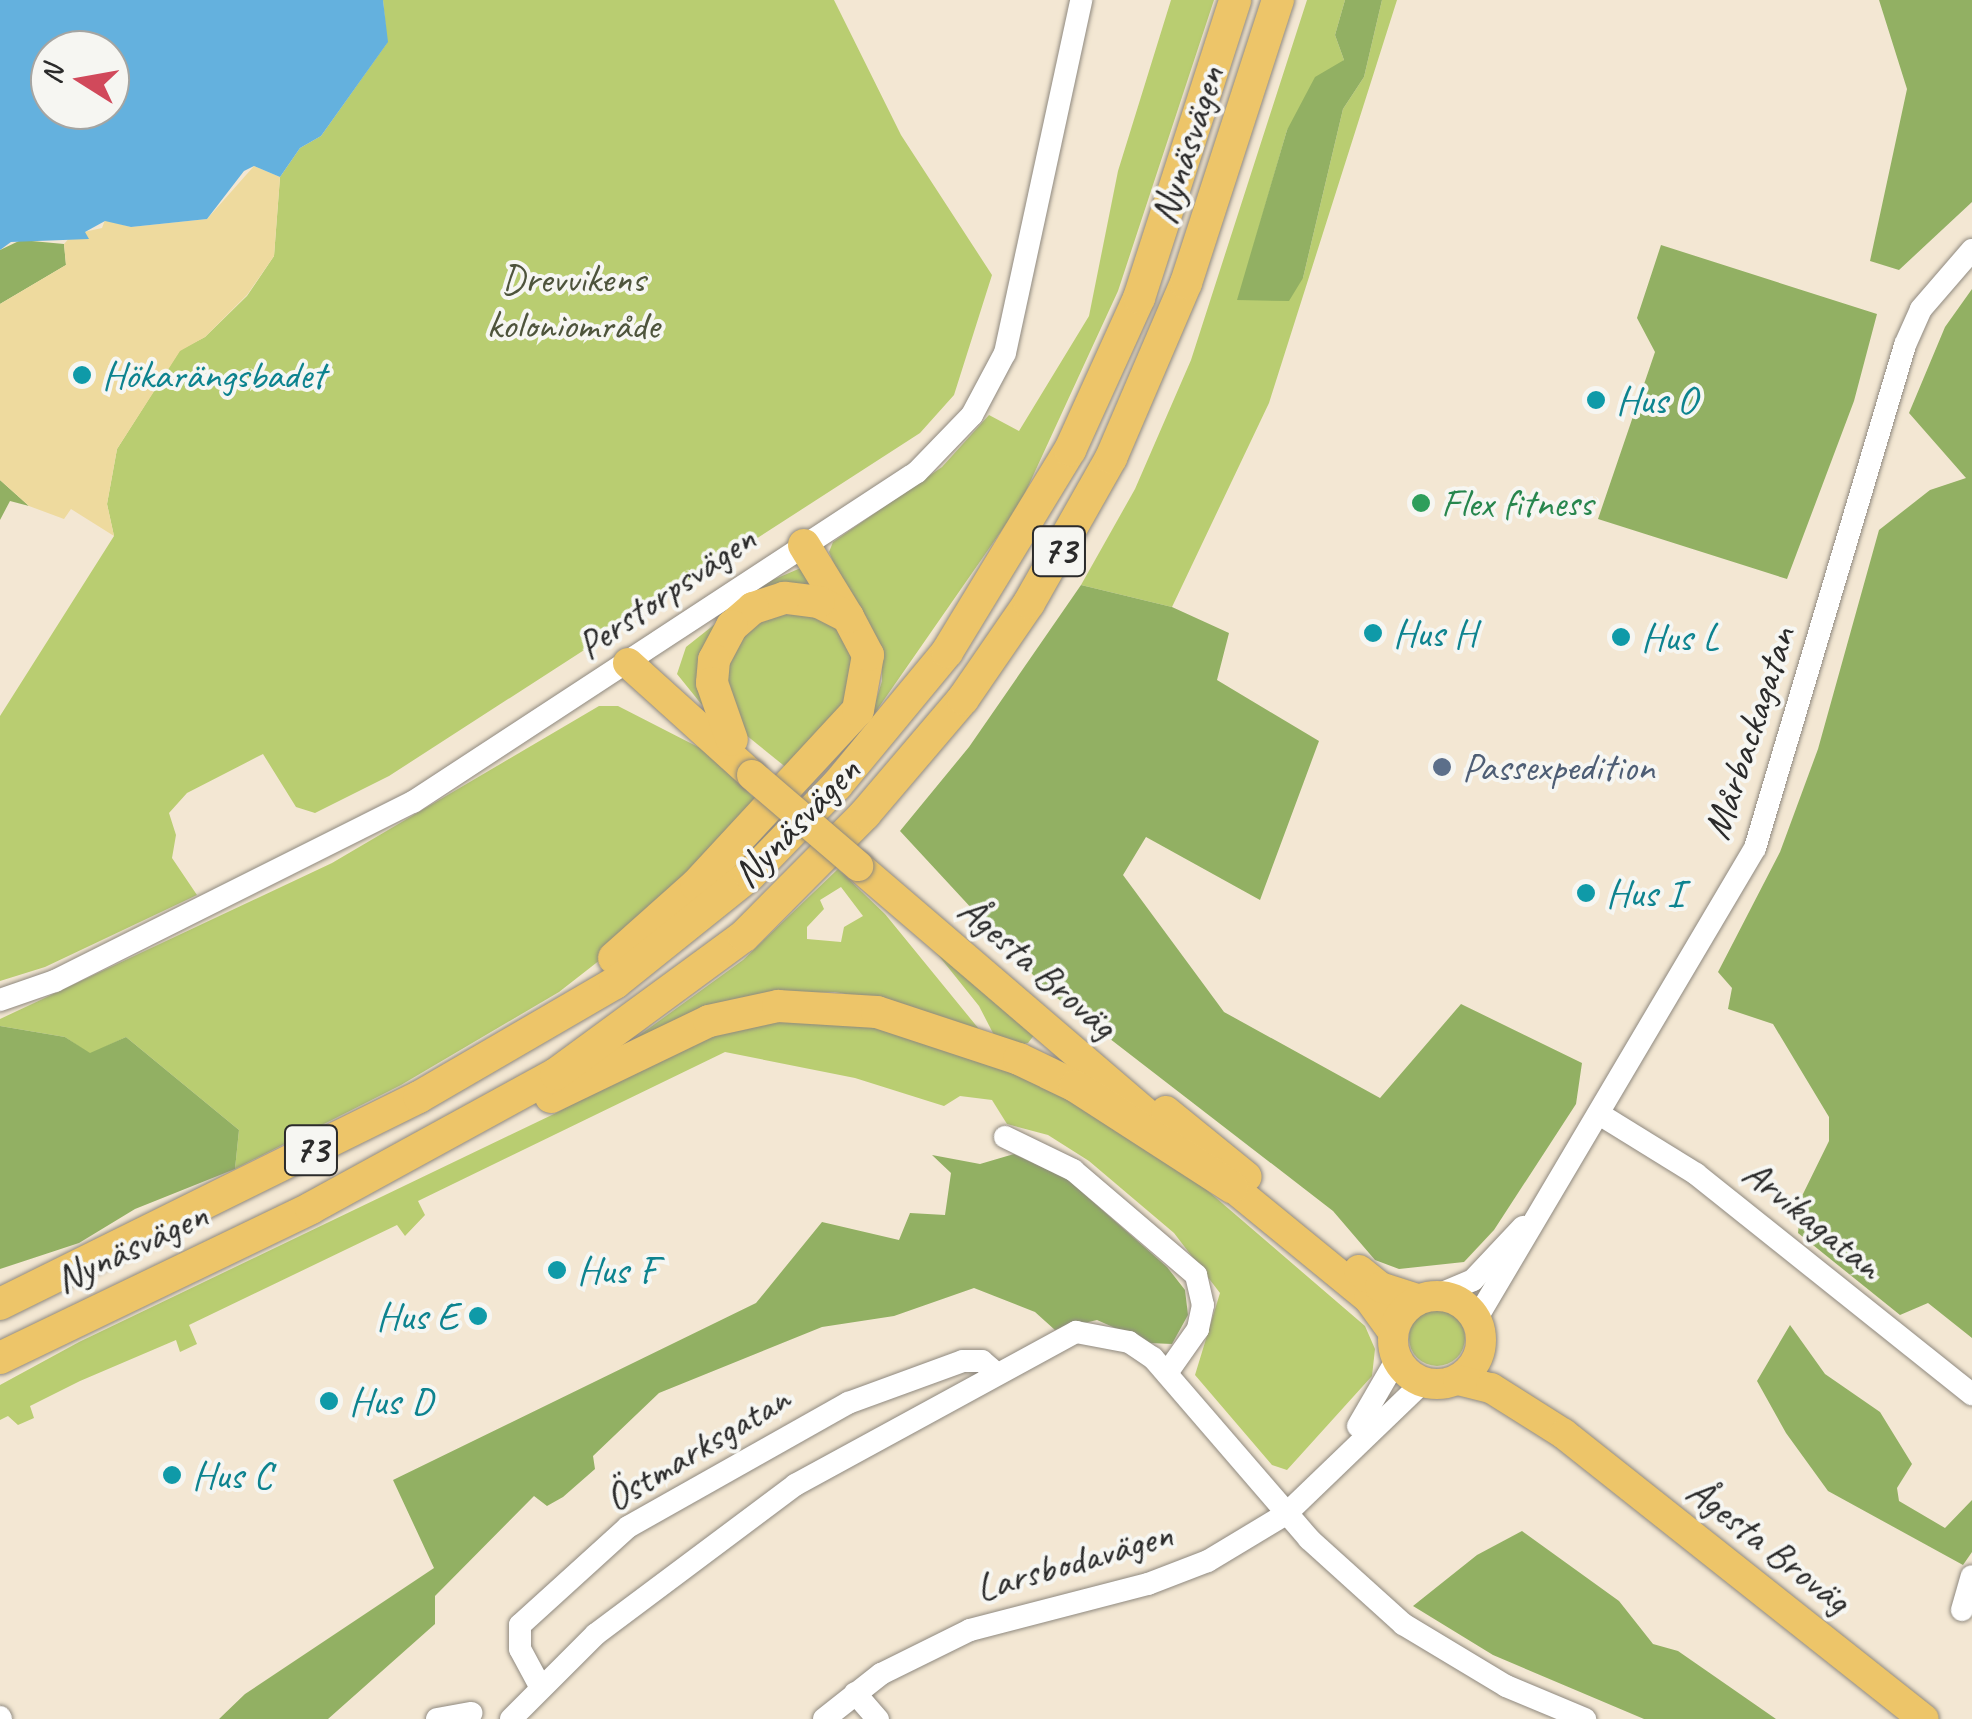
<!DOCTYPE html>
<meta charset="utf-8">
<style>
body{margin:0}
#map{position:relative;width:1972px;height:1719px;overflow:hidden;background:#f3e7d3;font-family:Caveat,sans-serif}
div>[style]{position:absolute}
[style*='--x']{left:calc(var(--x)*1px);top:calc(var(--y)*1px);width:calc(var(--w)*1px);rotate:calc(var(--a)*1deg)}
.green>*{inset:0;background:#b9cd71}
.round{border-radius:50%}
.forest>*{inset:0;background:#92b063}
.sand>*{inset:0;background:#eeda9e}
.water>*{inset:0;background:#64b1de}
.roads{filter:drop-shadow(0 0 2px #8f897f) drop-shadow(0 0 2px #8f897f)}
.minor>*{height:22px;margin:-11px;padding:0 11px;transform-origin:11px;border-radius:11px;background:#fff}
.major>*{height:30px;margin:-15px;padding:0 15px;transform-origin:15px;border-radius:15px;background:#edc569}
.major>.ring{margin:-15px;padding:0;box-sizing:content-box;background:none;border:30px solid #edc569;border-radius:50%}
.highway>*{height:32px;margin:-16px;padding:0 16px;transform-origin:16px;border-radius:16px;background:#edc569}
.bridges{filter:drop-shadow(0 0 2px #8f897f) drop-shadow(0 0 2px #8f897f)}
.major-bridge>*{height:30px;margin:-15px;padding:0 15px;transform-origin:15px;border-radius:15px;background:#edc569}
.dots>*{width:28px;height:28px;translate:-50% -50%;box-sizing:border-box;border:5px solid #f6f6f2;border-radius:50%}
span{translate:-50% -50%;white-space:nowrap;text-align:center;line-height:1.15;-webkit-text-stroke:8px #f6f6f2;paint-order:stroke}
.shield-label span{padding:2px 8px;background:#f6f6f2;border:2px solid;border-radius:8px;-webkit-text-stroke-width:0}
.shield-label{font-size:38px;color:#2b2b2b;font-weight:700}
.street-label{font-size:40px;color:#2b2b2b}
.park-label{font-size:40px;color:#4e543c}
.culture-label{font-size:40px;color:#0d838f}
.left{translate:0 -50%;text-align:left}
.right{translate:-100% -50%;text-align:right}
.leisure-label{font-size:40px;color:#27864d}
.service-label{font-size:40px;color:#4e5e75}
.north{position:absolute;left:30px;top:30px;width:100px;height:100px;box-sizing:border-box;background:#f6f6f2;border:2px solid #a5a5a2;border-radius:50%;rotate:281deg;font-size:28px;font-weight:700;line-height:40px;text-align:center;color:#2b2b2b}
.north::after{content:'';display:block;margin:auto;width:35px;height:45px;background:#d1495b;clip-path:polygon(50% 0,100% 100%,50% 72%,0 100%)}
</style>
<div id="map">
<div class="green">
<div style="clip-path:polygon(383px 0,834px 0,901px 135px,992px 275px,954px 395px,920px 433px,389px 776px,315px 813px,296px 807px,263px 754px,187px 793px,169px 813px,176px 835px,172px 858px,197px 895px,45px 967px,0 981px,0 716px,114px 536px,107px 504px,117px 449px,180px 350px,205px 337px,247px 296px,274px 256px,280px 177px,300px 148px,321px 136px,387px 43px)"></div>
<div style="clip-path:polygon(1171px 0,1214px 0,1118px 291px,1020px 504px,870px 720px,882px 681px,882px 656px,842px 583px,829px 552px,833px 542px,942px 467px,989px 415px,1019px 431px,1089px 316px,1118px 171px)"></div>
<div style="clip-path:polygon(1307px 0,1345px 0,1335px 35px,1344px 60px,1287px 130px,1238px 300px,1303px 278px,1343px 109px,1364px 77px,1382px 0,1397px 0,1269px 403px,1172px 607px,1081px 585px,1135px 489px,1191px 360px)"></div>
<div style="clip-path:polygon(803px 567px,826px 592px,776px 588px,702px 705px,677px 674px,686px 647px,768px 582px)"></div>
<div style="clip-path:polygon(762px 614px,834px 615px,861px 679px,793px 773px,736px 727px,727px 700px,728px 651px)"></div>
<div style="clip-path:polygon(599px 706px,618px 706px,702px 749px,762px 805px,623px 942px,559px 992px,401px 1085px,235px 1169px,239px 1130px,126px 1037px,90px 1054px,65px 1037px,0 1026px,0 1019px,332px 863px)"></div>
<div style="clip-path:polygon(evenodd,838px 869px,885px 914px,983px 1034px,874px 999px,835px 992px,759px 995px,615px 1053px,743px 960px,838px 869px,841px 887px,863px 916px,844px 927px,841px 942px,807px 939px,807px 927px,824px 909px,820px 900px,841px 887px)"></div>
<div style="clip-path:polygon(911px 921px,1035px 1034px,1028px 1043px,1015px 1046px,995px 1037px,979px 1006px)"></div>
<div style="clip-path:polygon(808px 1012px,961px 1047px,1144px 1136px,1365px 1326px,1375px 1349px,1372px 1376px,1287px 1470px,1272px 1465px,1195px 1375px,1220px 1293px,1174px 1233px,1089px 1161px,1048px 1135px,1007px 1124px,992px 1100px,960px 1096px,944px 1106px,855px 1078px,725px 1052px,418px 1201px,425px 1215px,405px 1236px,397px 1225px,189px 1325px,197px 1344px,180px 1352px,176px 1340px,80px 1381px,30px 1406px,34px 1418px,18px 1425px,8px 1416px,0 1420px,0 1385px,79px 1342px,556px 1113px,682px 1044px)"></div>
<div class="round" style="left:1409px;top:1310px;width:56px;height:56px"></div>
</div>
<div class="forest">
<div style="clip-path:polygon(1345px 0,1382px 0,1364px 77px,1343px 109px,1303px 278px,1289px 301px,1237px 300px,1287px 130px,1315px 77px,1344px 60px,1335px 35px)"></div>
<div style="clip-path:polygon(1879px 0,1972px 0,1972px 202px,1899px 270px,1870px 261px,1907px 89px)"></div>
<div style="clip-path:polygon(21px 240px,64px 244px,66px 265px,0 304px,0 250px)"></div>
<div style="clip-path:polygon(1661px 245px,1877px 314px,1854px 401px,1787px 579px,1598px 519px,1655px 352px,1637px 318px)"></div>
<div style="clip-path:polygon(1972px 289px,1972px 1338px,1928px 1303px,1900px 1315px,1798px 1233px,1802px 1196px,1829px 1141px,1829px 1117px,1773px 1024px,1728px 1009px,1732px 988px,1718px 972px,1780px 852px,1818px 749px,1879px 530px,1930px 490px,1966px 478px,1909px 413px,1945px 327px)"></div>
<div style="clip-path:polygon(0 480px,29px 506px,10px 501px,0 520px)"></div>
<div style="clip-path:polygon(1081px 585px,1172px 607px,1229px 633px,1217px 680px,1319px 741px,1260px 900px,1146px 837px,1123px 875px,1224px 1012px,1380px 1098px,1461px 1004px,1582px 1063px,1576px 1104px,1494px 1230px,1464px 1262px,1399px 1269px,1375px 1260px,1333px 1211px,1048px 991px,900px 831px,969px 747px)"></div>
<div style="clip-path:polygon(0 1026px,65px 1037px,90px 1053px,126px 1037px,239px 1130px,235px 1169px,135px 1209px,79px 1243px,0 1269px)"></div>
<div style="clip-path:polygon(1014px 1154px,1067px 1179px,1167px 1267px,1185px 1290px,1188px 1315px,1172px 1344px,1149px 1343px,1097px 1320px,1055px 1330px,1035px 1312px,974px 1288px,894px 1316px,822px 1327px,659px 1393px,593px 1456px,595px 1469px,563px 1497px,547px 1506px,534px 1496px,435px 1596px,435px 1624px,328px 1719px,219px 1719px,245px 1694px,434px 1568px,393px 1480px,756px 1303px,822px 1222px,899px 1240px,910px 1213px,945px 1215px,951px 1173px,932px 1155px,980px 1164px)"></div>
<div style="clip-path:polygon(1790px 1325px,1825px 1374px,1880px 1412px,1912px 1464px,1897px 1488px,1899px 1501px,1945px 1528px,1972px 1500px,1972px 1552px,1963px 1565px,1828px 1491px,1786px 1433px,1757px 1381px)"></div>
<div style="clip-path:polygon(1522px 1531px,1619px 1601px,1653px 1644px,1678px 1651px,1776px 1719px,1644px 1719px,1493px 1655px,1413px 1606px,1477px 1555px)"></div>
</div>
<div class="sand">
<div style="clip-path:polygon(254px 166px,280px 177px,274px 256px,247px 295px,205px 337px,180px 351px,117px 449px,107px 504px,114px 536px,71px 509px,64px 519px,29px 506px,0 480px,0 304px,66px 265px,64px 244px,72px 235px,88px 239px,84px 232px,102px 228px,105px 220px,131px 227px,207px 219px)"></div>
</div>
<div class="water">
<div style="clip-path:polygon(evenodd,0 0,383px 0,388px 42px,321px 136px,300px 148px,280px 177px,254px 166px,244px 171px,207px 219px,131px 227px,105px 221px,85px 232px,89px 239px,11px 242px,0 250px,0 0,50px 50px,110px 50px,110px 110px,50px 110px,50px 50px)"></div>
</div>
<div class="roads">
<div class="minor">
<div style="--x:0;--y:1000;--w:58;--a:-19.1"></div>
<div style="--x:55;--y:981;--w:400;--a:-26.6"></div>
<div style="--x:413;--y:802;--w:602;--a:-33.22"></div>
<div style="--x:917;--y:472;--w:79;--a:-46"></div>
<div style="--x:972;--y:415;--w:70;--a:-62"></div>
<div style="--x:1005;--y:353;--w:361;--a:-77.8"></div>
<div style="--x:1599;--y:1114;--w:114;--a:31.7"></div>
<div style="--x:1696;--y:1174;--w:353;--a:38.6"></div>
<div style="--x:1005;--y:1137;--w:76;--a:25.9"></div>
<div style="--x:1073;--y:1170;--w:162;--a:40.5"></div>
<div style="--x:1196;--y:1275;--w:31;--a:77"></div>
<div style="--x:1203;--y:1305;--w:25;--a:102"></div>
<div style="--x:1198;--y:1329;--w:54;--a:125.2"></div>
<div style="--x:1438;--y:1295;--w:38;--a:-23"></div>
<div style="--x:1473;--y:1280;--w:73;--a:-46.7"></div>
<div style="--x:1477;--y:1318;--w:546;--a:-59.4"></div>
<div style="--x:1755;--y:848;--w:525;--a:-73.39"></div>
<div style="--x:1905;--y:345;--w:39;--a:-66"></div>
<div style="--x:1921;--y:309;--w:78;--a:-49.2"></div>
<div style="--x:1358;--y:1426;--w:78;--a:-59.8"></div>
<div style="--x:1962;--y:1610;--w:35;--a:-74"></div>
<div style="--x:541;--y:1688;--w:44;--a:-118.3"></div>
<div style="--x:520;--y:1649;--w:24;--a:-90"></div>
<div style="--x:520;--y:1625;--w:146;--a:-42.2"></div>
<div style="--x:628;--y:1527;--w:253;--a:-29.4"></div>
<div style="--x:848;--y:1403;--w:122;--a:-20.1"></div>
<div style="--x:963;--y:1361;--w:19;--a:0"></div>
<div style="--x:982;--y:1361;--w:20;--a:41"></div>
<div style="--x:855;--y:1693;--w:35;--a:49"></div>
<div style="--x:0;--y:1717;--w:2;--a:63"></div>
<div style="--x:437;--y:1719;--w:35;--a:-10"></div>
<div style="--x:511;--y:1719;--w:120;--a:-45"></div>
<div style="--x:596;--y:1634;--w:249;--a:-36.8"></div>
<div style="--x:795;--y:1485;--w:320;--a:-28.6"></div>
<div style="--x:1076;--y:1332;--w:54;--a:10.7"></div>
<div style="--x:1129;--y:1342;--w:29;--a:34"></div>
<div style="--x:1153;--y:1358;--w:239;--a:49.2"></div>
<div style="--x:1309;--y:1539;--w:127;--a:42.1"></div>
<div style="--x:1403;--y:1624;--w:120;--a:31"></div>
<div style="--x:1506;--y:1686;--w:86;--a:22.7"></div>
<div style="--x:824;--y:1719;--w:73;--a:-38.3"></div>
<div style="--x:881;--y:1674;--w:99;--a:-26.3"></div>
<div style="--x:970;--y:1630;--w:184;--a:-14.5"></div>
<div style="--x:1148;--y:1584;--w:64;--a:-21"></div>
<div style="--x:1208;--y:1561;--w:91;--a:-31.1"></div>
<div style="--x:1286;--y:1514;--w:190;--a:-43.9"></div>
</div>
<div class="major">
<div style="--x:628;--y:663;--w:167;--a:42.1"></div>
<div style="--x:858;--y:866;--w:418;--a:40.6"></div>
<div style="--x:1166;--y:1111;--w:104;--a:39.2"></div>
<div style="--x:1214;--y:1172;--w:200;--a:39.3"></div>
<div style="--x:1369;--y:1299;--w:41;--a:54"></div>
<div style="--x:1359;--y:1270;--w:27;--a:39"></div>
<div style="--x:1380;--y:1287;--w:40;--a:18"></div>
<div class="ring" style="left:1393px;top:1296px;width:58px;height:58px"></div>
<div style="--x:1458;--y:1380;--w:34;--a:14"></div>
<div style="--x:1491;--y:1388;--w:86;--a:32.2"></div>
<div style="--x:1564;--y:1434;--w:459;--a:38.4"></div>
</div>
<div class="highway">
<div style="--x:804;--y:545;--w:84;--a:58.6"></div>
<div style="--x:614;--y:958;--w:110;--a:-41.7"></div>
<div style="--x:696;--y:885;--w:238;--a:-47.2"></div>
<div style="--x:858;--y:710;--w:56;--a:-79.7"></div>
<div style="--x:868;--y:655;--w:43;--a:-117.8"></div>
<div style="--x:848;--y:617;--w:33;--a:-153"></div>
<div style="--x:819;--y:602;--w:35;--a:-173"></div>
<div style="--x:784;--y:598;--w:33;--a:162"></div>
<div style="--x:753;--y:608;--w:28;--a:139"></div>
<div style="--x:732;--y:626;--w:38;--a:118"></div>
<div style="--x:714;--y:660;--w:23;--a:95"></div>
<div style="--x:712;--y:683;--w:60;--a:70.7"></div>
<div style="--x:551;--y:1097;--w:175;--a:-25.7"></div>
<div style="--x:709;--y:1021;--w:71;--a:-12.3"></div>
<div style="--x:778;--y:1006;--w:99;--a:3.5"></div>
<div style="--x:877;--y:1012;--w:150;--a:18.3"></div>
<div style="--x:1019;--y:1059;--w:62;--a:25.7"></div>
<div style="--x:1075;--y:1086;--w:187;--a:32.8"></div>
<div style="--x:0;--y:1304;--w:467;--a:-26.3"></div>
<div style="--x:419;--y:1097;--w:227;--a:-30.2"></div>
<div style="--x:615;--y:983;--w:173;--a:-38.7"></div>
<div style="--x:750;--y:875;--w:125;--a:-46"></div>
<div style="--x:837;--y:785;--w:173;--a:-50.4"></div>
<div style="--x:947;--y:652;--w:237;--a:-58.7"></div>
<div style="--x:1070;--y:450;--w:167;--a:-65.6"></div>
<div style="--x:1139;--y:298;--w:313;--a:-72.1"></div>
<div style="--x:0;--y:1358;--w:345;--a:-25.7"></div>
<div style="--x:311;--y:1208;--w:279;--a:-28.7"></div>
<div style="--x:556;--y:1074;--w:233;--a:-36.3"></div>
<div style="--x:744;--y:936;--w:172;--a:-45.2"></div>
<div style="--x:865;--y:814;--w:151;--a:-49.6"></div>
<div style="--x:963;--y:699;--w:116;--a:-55.5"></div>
<div style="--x:1029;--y:603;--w:167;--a:-60.5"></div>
<div style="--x:1111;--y:458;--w:190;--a:-66.8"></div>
<div style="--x:1186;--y:283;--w:298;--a:-72"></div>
</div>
</div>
<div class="bridges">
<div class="major-bridge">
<div style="--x:752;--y:775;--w:140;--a:40.6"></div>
</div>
</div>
<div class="dots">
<div style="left:82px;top:375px;background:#0f9aa8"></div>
<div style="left:1596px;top:400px;background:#0f9aa8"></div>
<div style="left:1421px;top:503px;background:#2e9e5b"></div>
<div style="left:1373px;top:633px;background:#0f9aa8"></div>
<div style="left:1621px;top:637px;background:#0f9aa8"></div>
<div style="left:1442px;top:767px;background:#5c6f8a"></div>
<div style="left:1586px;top:893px;background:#0f9aa8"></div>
<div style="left:557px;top:1270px;background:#0f9aa8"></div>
<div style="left:478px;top:1316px;background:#0f9aa8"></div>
<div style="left:329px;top:1401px;background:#0f9aa8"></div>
<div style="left:172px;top:1475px;background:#0f9aa8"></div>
</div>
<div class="shield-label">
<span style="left:1059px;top:551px">73</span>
<span style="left:311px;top:1150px">73</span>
</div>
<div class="street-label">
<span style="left:1187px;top:145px;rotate:-72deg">Nynäsvägen</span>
<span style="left:666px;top:592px;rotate:-34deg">Perstorpsvägen</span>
<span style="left:1749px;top:733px;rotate:-72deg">Mårbackagatan</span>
<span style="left:796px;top:822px;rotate:-46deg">Nynäsvägen</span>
<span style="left:1038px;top:967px;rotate:41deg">Ågesta Broväg</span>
<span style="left:1813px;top:1219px;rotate:39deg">Arvikagatan</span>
<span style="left:131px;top:1247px;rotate:-25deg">Nynäsvägen</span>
<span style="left:697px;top:1448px;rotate:-31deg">Östmarksgatan</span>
<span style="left:1769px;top:1545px;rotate:38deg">Ågesta Broväg</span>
<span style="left:1074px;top:1561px;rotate:-16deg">Larsbodavägen</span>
</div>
<div class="park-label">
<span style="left:573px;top:302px">Drevvikens<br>koloniområde</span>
</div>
<div class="culture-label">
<span class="left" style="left:102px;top:375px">Hökarängsbadet</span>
<span class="left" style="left:1616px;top:400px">Hus O</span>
<span class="left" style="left:1393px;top:633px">Hus H</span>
<span class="left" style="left:1641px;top:637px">Hus L</span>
<span class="left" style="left:1606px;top:893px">Hus I</span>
<span class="left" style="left:577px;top:1270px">Hus F</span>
<span class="right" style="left:458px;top:1316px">Hus E</span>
<span class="left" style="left:349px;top:1401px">Hus D</span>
<span class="left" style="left:192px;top:1475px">Hus C</span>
</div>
<div class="leisure-label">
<span class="left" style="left:1441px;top:503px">Flex fitness</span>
</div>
<div class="service-label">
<span class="left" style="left:1462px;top:767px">Passexpedition</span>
</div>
<div class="north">N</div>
</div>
